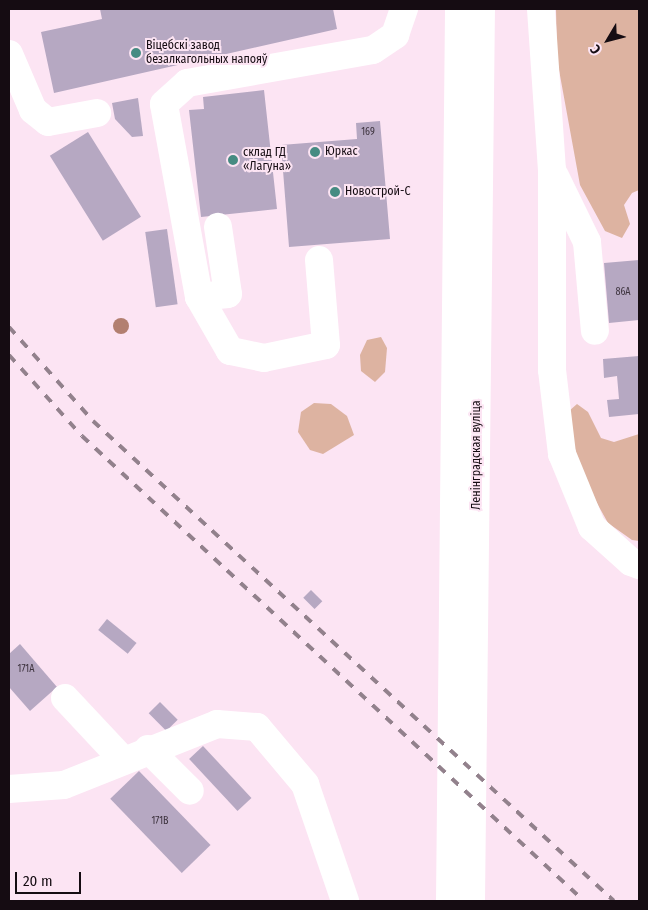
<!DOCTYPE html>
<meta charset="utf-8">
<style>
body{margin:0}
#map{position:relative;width:648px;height:910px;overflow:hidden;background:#fce4f3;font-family:"Fira Sans Condensed",sans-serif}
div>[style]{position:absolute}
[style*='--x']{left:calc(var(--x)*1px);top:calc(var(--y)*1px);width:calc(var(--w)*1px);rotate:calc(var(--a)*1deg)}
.green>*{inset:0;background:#ddb3a1}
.building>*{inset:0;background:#b6a8c2;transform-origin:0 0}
.minor>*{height:28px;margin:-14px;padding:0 14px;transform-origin:14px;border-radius:14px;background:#fff}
.major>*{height:28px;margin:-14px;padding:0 14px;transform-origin:14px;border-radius:14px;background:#fff}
.rail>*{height:4px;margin-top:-2px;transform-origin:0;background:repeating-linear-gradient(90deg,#92818c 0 9px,transparent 0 18px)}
.trees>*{width:16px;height:16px;margin:-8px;border-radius:50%;background:#b27f70}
.dots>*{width:14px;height:14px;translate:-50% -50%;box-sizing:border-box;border:2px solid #fce4f3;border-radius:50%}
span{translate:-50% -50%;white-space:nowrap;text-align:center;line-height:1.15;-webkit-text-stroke:4px #fce4f3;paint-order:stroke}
.number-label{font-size:10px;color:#3d333e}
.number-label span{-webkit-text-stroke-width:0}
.poi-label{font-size:12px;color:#150c12}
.left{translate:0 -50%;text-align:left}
.street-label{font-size:12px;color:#150c12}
.frame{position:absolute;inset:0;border:10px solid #150c12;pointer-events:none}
.north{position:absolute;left:583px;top:15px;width:50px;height:50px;-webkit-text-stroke:4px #fce4f3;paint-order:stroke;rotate:233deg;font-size:14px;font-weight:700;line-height:20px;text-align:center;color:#150c12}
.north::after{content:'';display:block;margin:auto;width:18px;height:22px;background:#150c12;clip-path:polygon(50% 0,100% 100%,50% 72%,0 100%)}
.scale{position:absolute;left:15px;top:872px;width:66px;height:22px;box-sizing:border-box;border:2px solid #150c12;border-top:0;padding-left:6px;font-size:15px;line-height:18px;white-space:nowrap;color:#150c12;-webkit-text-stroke:4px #fce4f3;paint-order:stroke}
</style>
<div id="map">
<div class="green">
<div style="clip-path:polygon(556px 9px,639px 9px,639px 190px,632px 193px,624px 205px,630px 224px,622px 238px,605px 231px,580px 185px,557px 59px)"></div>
<div style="clip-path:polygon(381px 337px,387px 348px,385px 372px,375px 382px,361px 371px,360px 355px,367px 340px)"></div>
<div style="clip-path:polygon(314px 403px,331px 404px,347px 416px,354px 435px,323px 454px,310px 450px,298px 432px,301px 412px)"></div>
<div style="clip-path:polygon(577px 404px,588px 412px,601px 438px,614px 442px,639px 434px,639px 541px,632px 540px,608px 523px,583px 478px,570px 432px,569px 411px)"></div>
</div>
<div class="building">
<div style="clip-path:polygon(100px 9px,333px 9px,337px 29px,54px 93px,41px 32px,102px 19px)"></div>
<div style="clip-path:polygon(264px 90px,277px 209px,201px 217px,189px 110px,204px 109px,203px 97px)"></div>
<div style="clip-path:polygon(138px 98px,143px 136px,132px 137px,115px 119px,112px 103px)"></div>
<div style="clip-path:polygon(380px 121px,390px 239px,289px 247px,281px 145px,357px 139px,356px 123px)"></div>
<div style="left:88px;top:132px;width:100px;height:45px;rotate:58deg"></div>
<div style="left:167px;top:229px;width:76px;height:22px;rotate:82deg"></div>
<div style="clip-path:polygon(639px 260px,639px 320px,609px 323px,604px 263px)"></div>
<div style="clip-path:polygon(639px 356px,639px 414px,609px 417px,607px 400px,619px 399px,617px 376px,604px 378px,603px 359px)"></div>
<div style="left:311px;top:590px;width:16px;height:11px;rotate:45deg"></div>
<div style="left:107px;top:619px;width:38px;height:14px;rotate:39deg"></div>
<div style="clip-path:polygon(20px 644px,57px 687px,30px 711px,9px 687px,9px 654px)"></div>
<div style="left:160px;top:702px;width:25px;height:16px;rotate:45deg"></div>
<div style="left:203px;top:746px;width:71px;height:19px;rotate:47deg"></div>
<div style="left:139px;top:771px;width:103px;height:40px;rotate:46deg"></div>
</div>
<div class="minor">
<div style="--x:541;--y:9;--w:161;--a:86.1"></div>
<div style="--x:552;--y:170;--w:200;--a:90"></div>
<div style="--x:552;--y:370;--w:85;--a:83.2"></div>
<div style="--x:562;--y:454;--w:79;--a:67.7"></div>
<div style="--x:592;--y:527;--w:52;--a:41.9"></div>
<div style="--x:631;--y:562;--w:9;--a:21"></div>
<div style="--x:9;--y:54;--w:61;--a:66.8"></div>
<div style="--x:33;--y:110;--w:19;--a:39"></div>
<div style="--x:48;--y:122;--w:50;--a:-10.4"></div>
<div style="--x:555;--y:176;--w:73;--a:64.1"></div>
<div style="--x:587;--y:242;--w:89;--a:84.9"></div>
<div style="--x:319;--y:260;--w:85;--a:85.3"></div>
<div style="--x:326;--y:345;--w:63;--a:168.2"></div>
<div style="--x:264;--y:358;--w:35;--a:-168"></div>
<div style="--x:230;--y:351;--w:62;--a:-119.9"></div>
<div style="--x:199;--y:297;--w:196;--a:-100.3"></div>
<div style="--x:164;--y:104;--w:31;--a:-42"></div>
<div style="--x:187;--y:83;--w:189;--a:-10.1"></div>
<div style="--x:373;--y:50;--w:27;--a:-34"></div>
<div style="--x:395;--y:35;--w:28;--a:-71"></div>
<div style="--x:199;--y:297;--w:29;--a:-6"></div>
<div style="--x:228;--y:294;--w:68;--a:-98.5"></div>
<div style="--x:65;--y:698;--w:83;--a:46.9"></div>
<div style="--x:148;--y:749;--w:59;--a:45"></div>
<div style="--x:9;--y:789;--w:55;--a:-4.2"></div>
<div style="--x:64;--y:785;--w:165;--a:-21.7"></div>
<div style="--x:217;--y:724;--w:40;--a:4.3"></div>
<div style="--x:257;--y:727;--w:75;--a:49.9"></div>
<div style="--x:305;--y:784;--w:124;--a:71.1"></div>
</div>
<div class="major">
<div style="--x:450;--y:901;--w:892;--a:-89.42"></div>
<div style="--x:471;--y:901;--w:892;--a:-89.36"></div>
</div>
<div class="rail">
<div style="--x:9;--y:327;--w:126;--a:48.2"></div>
<div style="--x:93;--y:421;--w:708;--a:42.65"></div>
<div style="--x:9;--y:355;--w:109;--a:48"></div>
<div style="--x:82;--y:436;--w:684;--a:42.81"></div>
</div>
<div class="trees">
<div style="left:121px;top:326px"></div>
</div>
<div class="dots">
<div style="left:136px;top:53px;background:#468b82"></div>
<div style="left:315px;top:152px;background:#468b82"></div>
<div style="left:233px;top:160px;background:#468b82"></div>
<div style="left:335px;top:192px;background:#468b82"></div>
</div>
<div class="number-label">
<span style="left:368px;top:133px">169</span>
<span style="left:623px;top:293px">86А</span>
<span style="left:26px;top:670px">171А</span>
<span style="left:160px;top:822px">171В</span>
</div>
<div class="poi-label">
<span class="left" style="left:146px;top:53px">Віцебскі завод<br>безалкагольных напояў</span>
<span class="left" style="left:325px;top:152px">Юркас</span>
<span class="left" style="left:243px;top:160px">склад ГД<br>«Лагуна»</span>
<span class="left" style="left:345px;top:192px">Новострой-С</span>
</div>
<div class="street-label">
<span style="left:477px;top:455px;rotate:-90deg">Ленінградская вуліца</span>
</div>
<div class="frame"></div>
<div class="north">С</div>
<div class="scale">20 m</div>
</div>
